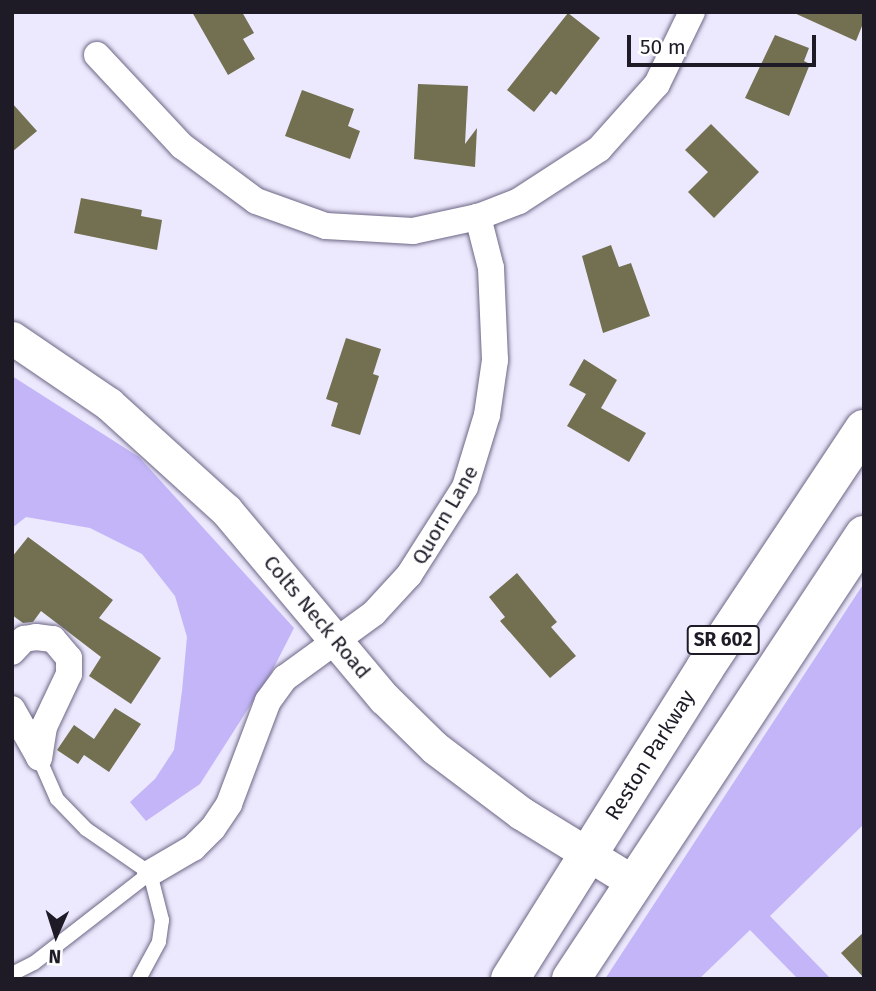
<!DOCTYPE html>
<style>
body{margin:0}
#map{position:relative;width:876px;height:991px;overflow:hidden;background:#ece8fd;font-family:"Fira Sans",sans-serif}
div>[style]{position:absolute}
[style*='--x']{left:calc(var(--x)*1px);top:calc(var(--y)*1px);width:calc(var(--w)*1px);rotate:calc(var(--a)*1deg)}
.green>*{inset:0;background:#c3b5f7}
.building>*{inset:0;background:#727050}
.roads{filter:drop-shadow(0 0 2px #6d6785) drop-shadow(0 0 2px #6d6785)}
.service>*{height:14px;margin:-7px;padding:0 7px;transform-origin:7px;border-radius:7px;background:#fff}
.minor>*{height:26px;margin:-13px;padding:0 13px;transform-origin:13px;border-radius:13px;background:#fff}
.tertiary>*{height:33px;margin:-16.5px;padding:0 16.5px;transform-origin:16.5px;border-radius:16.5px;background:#fff}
.primary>*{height:38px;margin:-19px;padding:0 19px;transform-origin:19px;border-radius:19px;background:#fff}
span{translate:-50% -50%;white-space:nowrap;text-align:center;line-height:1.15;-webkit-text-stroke:6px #fff;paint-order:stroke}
.shield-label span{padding:2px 5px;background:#fff;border:2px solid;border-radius:5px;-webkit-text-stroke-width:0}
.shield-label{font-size:19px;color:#1e1b27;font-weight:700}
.street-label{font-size:21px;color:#1e1b27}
.frame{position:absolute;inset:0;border:14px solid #1e1b27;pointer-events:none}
.north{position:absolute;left:21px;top:900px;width:70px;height:70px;-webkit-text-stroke:5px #fff;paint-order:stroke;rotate:183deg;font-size:19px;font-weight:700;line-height:28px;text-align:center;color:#1e1b27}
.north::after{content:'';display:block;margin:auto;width:24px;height:32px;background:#1e1b27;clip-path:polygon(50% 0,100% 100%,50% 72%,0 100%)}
.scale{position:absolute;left:627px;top:35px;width:189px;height:32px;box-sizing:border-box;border:4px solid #1e1b27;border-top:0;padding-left:9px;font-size:21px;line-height:24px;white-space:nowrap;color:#1e1b27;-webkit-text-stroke:5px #fff;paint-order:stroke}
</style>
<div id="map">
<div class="green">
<div style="clip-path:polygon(12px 376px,139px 457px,294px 628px,271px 673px,200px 784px,146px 821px,130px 802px,155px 779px,174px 750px,182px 691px,187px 637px,175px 596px,142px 554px,90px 528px,26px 517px,12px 528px)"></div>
<div style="clip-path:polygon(864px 583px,864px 824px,770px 916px,831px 979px,798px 979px,750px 930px,699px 979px,605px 979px)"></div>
</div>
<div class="building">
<div style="clip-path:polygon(192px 12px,242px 12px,254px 33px,243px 39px,255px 59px,228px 75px)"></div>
<div style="clip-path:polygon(792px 12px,864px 12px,864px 21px,856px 41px)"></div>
<div style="clip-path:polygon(568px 13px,600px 38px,556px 95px,551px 91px,534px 112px,507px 90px)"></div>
<div style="clip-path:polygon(775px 35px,809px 48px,804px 61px,810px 64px,789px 116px,745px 98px)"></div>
<div style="clip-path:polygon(418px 84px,468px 86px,465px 144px,477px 128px,475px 167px,414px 159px)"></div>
<div style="clip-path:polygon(302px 90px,354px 109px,348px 126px,360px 131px,350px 159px,285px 136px)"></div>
<div style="clip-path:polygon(12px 103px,37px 131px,12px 152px)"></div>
<div style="clip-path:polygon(711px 124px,759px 172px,714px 218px,688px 192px,708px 172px,685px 150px)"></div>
<div style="clip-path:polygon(81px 198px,142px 210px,141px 216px,162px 220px,157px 250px,74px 233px)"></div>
<div style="clip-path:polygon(611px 245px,619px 267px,631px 263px,650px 316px,603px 333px,582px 256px)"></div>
<div style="clip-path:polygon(346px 338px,381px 349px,373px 374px,379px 376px,360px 435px,331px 426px,338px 403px,326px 399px)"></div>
<div style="clip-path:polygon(584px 359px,617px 380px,601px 408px,646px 433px,629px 462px,567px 426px,586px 394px,569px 385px)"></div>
<div style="clip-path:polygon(28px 537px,113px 600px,99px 618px,161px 658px,131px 704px,89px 676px,101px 657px,41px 611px,33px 622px,23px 623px,12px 615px,12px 557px)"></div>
<div style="clip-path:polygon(517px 573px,557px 622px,551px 627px,576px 656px,550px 678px,500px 621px,505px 617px,489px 597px)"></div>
<div style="clip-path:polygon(115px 708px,141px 724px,109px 772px,84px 755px,78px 764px,57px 750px,74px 725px,94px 739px)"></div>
<div style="clip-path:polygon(864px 932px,864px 978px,841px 953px)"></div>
</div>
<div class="roads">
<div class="service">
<div style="--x:39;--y:758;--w:45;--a:66.3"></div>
<div style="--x:57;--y:799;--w:42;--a:46"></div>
<div style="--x:86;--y:829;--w:78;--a:34.5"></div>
<div style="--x:150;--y:873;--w:49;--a:75.7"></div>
<div style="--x:162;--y:920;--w:22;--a:98"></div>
<div style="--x:159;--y:942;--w:42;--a:118.4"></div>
<div style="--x:12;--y:974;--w:25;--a:-27"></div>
<div style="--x:34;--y:963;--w:147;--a:-37.8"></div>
</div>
<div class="minor">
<div style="--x:97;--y:55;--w:125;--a:47"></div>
<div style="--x:182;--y:146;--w:92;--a:36.6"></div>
<div style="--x:256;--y:201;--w:74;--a:19.7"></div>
<div style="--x:326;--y:226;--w:87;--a:3.3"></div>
<div style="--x:413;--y:231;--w:66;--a:-12.2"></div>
<div style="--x:478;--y:217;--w:44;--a:-21.3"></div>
<div style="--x:519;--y:201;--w:95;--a:-33"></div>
<div style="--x:599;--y:149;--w:87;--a:-48.3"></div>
<div style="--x:657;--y:84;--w:80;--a:-64.1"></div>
<div style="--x:12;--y:652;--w:18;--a:-47"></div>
<div style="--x:24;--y:639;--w:12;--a:-9"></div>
<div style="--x:36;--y:637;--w:17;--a:7"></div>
<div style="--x:53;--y:639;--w:25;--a:50"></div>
<div style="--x:69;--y:658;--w:16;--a:90"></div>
<div style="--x:69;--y:674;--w:59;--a:115.3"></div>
<div style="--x:44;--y:727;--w:31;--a:99"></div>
<div style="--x:12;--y:709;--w:55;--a:60.6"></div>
<div style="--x:150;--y:873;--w:50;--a:-30.2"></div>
<div style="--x:193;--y:848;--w:28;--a:-45"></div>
<div style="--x:213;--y:828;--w:29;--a:-56"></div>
<div style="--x:229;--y:804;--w:110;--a:-69.3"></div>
<div style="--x:268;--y:701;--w:29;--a:-54"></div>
<div style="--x:285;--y:678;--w:110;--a:-36.1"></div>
<div style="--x:374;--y:613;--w:52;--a:-47.4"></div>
<div style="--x:409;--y:575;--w:104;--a:-57.5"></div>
<div style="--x:465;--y:487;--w:75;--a:-73"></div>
<div style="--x:487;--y:415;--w:56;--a:-81.7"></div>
<div style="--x:495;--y:360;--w:92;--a:-92.5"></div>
<div style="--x:491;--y:268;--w:53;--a:-104.3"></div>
</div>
<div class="tertiary">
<div style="--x:12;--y:338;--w:117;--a:34.2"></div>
<div style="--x:109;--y:404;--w:158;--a:42.2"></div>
<div style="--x:226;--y:510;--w:246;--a:50"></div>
<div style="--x:384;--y:698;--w:71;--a:44.4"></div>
<div style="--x:435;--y:748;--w:108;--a:37.1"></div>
<div style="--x:521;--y:813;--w:132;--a:31.6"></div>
</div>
<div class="primary">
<div style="--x:510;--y:979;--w:367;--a:-57.9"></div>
<div style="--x:705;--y:668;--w:287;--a:-56.4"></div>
<div style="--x:571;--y:979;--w:532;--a:-56.58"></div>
</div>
</div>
<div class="shield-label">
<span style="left:723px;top:640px">SR 602</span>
</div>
<div class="street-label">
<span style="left:445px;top:515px;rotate:-60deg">Quorn Lane</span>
<span style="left:317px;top:617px;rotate:50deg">Colts Neck Road</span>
<span style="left:650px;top:755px;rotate:-58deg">Reston Parkway</span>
</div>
<div class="frame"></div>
<div class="north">N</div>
<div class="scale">50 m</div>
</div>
